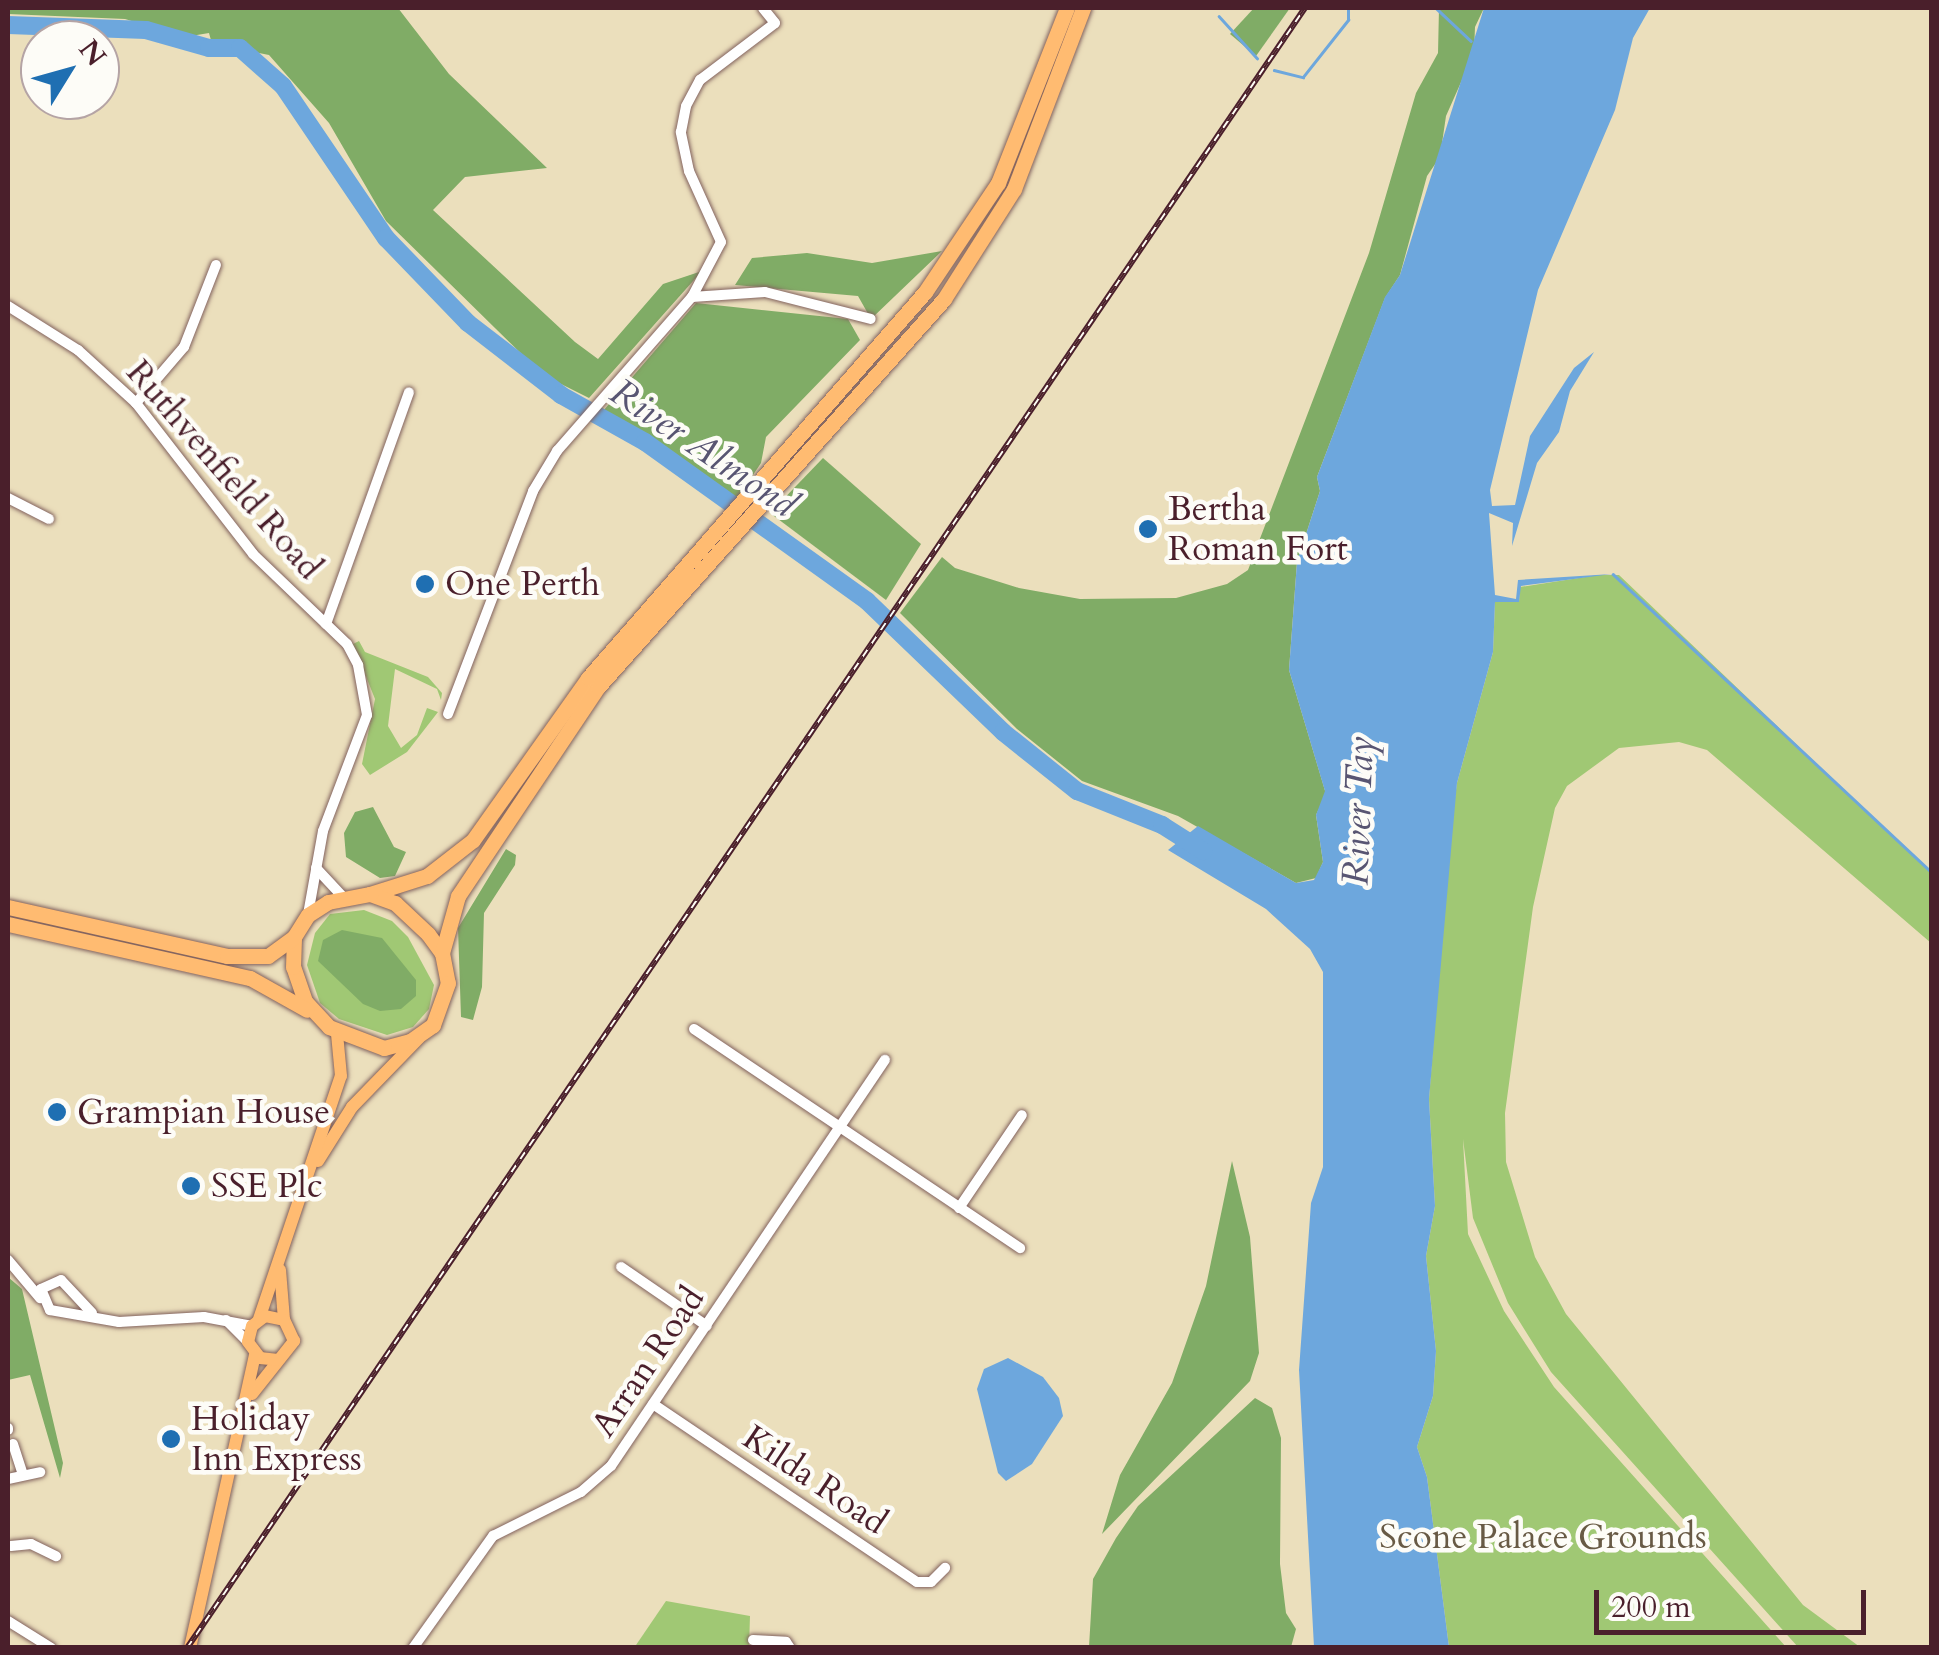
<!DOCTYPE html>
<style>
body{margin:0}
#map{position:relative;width:1939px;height:1655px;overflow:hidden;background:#ebdfbc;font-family:Cardo,serif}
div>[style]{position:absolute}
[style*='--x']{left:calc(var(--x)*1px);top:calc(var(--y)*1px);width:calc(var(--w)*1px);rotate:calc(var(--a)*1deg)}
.green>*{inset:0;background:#a0c874}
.forest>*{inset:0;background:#80ac66}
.water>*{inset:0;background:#6da7dd}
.stream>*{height:2.5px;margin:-1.25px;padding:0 1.25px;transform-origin:1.25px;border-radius:1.25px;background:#6da7dd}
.river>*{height:18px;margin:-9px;padding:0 9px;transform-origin:9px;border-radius:9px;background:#6da7dd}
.roads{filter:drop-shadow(0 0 2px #82625e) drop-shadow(0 0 2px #82625e)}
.minor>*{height:10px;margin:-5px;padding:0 5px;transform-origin:5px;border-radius:5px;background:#fff}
.major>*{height:12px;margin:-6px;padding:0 6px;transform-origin:6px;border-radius:6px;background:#ffbb71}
.highway>*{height:15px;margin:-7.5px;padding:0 7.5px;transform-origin:7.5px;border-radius:7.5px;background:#ffbb71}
.rail>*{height:6px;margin-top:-3px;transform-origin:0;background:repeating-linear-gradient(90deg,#fdfcf7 0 8px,#4a1f2b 0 16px);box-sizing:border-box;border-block:2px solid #4a1f2b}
.dots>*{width:28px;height:28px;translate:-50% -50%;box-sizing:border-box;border:5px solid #fdfcf7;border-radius:50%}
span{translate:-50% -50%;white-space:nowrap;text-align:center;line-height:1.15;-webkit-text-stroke:9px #fdfcf7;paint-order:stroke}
.street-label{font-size:35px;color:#4a1f2b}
.poi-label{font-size:35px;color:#4a1f2b}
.left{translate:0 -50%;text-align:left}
.park-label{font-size:35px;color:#685a45}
.water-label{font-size:38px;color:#585572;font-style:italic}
.frame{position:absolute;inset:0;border:10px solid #4a1f2b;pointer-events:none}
.north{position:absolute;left:20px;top:20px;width:100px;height:100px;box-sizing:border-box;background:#fdfcf7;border:2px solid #b5a4a5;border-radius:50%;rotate:53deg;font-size:28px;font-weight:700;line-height:40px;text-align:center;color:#4a1f2b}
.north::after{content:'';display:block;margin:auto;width:35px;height:45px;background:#1f6fb2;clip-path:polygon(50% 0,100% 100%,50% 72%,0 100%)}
.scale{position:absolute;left:1594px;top:1590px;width:272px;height:45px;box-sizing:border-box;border:5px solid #4a1f2b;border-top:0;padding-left:12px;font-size:30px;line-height:35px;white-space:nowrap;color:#4a1f2b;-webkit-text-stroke:8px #fdfcf7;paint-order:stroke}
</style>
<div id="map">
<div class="green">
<div style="clip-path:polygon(1598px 575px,1619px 575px,1931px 873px,1931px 943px,1707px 750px,1679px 742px,1619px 748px,1567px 786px,1555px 808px,1533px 907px,1505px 1113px,1506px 1162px,1535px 1257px,1566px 1314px,1803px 1605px,1860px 1647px,1798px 1647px,1551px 1372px,1508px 1303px,1473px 1218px,1463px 1139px,1468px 1234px,1504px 1311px,1554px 1387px,1786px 1647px,1449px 1647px,1427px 1477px,1417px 1447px,1433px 1396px,1436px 1351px,1426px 1256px,1435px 1206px,1429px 1099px,1449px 840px,1457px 783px,1493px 652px,1495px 601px,1519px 602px,1520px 587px)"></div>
<div style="clip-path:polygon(359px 641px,365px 652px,428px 677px,442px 693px,441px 700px,437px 689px,395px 669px,388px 726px,401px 748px,417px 735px,427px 708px,438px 712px,407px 752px,370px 775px,362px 764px,375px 699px,353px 644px)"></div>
<div style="clip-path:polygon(364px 910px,392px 921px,408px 937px,434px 985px,429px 1009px,413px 1027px,387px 1035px,339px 1019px,320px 1003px,307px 965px,315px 933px,330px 914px)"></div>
<div style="clip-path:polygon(666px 1601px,750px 1616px,749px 1647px,634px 1648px)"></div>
</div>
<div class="forest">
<div style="clip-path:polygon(8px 8px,398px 8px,449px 74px,547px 168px,465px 177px,433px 210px,575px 342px,598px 359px,663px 284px,702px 271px,589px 398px,543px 375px,386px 221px,329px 123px,269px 55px,212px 44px,209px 33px,185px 37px,125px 19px,8px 14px)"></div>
<div style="clip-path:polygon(1254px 8px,1290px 8px,1256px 56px,1230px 34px)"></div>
<div style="clip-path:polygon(1439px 8px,1484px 8px,1475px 27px,1474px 53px,1446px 116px,1440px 157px,1427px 176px,1400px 275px,1385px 298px,1317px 477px,1320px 491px,1297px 562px,1289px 670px,1326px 794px,1316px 815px,1323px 862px,1316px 878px,1296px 883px,1178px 816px,1082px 781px,1017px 729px,900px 613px,942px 557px,955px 568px,1019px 588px,1080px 599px,1176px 598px,1227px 584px,1248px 570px,1369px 253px,1416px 93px,1438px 53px)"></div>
<div style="clip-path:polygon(942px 251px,871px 319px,858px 296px,735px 285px,752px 258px,807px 253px,872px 263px)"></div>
<div style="clip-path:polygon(696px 303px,848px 319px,860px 340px,766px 437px,761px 463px,737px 499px,603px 411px)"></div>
<div style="clip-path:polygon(823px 458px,921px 544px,886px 600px,770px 513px)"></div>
<div style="clip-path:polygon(373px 807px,394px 847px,406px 852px,395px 876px,380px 878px,346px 857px,344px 833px,355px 812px)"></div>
<div style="clip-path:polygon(506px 849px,516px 855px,515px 865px,484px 913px,482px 987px,473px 1020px,461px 1017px,458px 928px)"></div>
<div style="clip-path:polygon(342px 930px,382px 938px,416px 980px,416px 996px,401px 1009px,380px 1011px,363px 1004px,318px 961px,323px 940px)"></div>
<div style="clip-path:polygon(1232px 1161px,1250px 1237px,1259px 1353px,1250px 1381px,1102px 1534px,1120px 1475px,1172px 1383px,1206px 1286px)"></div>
<div style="clip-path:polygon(8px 1277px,22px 1289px,63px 1463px,60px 1478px,30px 1375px,8px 1380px)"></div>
<div style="clip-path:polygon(1255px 1398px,1272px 1408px,1281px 1438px,1280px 1564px,1286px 1613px,1296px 1629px,1291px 1647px,1089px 1647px,1093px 1579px,1116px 1538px,1138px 1506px)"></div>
</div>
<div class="water">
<div style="clip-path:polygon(1484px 8px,1650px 8px,1633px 38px,1615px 110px,1538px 290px,1490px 490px,1492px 506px,1515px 505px,1530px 436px,1574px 368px,1594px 352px,1570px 391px,1559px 432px,1537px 463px,1512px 546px,1513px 523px,1489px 513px,1495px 595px,1516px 599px,1518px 580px,1612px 574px,1521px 586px,1519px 602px,1495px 602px,1493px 652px,1457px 783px,1429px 1099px,1435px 1206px,1426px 1256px,1436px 1351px,1433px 1396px,1417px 1447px,1427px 1477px,1449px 1647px,1314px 1647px,1299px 1370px,1311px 1203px,1323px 1167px,1323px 972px,1310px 949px,1266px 909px,1168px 850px,1198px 826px,1296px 883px,1314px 880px,1323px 862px,1316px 815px,1325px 791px,1289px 670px,1297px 562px,1320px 491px,1317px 477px,1385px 297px,1400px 275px)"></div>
<div style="clip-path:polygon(1008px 1358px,1043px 1377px,1059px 1398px,1063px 1416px,1032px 1464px,1006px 1481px,998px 1473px,977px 1389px,984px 1369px)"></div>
</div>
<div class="stream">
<div style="--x:1436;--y:8;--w:48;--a:43.3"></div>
<div style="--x:1219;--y:16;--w:57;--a:47.9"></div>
<div style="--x:1274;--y:70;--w:30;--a:14"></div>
<div style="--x:1303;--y:77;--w:73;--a:-51.7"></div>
<div style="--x:1348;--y:20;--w:12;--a:-90"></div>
<div style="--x:1613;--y:574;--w:437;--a:43.1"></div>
</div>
<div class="river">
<div style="--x:8;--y:25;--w:138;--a:2.1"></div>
<div style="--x:146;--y:30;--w:66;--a:15.9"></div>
<div style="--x:209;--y:48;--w:31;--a:0"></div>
<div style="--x:240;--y:48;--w:57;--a:41.5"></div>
<div style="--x:283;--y:86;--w:184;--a:55.9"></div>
<div style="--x:386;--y:238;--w:118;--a:46"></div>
<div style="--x:468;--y:323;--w:118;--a:37.7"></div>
<div style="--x:561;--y:395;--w:96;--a:29.2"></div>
<div style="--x:645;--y:442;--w:273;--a:35.6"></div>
<div style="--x:867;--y:601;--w:189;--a:43.9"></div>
<div style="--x:1003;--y:732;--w:95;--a:38.6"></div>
<div style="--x:1077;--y:791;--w:92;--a:21.8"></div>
<div style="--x:1162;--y:825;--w:49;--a:32.4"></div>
</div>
<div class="roads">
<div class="minor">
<div style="--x:692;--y:297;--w:62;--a:-62.2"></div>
<div style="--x:721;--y:242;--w:78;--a:-114.3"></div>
<div style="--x:689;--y:171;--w:40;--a:-102"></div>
<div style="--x:681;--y:132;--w:26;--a:-79"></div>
<div style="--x:686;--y:106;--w:30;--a:-62"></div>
<div style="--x:700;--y:80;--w:94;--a:-37.2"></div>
<div style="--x:775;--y:23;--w:19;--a:-129"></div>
<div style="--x:8;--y:306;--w:83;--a:32.2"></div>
<div style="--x:78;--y:350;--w:79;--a:42.4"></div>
<div style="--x:136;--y:403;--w:191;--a:52.2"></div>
<div style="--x:253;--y:554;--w:130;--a:43.8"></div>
<div style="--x:347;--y:644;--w:24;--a:62"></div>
<div style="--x:358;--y:665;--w:51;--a:79.8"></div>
<div style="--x:367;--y:715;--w:124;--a:110.8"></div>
<div style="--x:323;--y:831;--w:84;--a:100.2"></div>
<div style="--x:136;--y:403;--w:74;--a:-49.4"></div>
<div style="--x:184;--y:347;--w:88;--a:-68.7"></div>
<div style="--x:8;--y:498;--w:46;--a:27.1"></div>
<div style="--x:326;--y:624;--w:246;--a:-70.3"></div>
<div style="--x:448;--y:714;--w:239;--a:-69.1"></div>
<div style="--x:533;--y:491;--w:47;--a:-59"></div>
<div style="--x:557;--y:451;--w:205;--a:-48.8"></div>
<div style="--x:692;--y:297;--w:73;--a:-3.9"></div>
<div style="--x:765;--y:292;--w:109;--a:14.3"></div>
<div style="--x:316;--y:868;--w:40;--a:47"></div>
<div style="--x:694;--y:1029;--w:393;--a:33.9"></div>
<div style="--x:959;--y:1208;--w:112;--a:-55.9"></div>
<div style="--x:8;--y:1260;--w:50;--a:49.9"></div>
<div style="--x:621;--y:1267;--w:104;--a:34.5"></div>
<div style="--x:92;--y:1313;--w:45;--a:-133.2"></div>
<div style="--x:61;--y:1280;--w:22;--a:156"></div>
<div style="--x:41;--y:1289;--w:23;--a:67"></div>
<div style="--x:50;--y:1310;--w:70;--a:9.9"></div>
<div style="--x:119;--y:1322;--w:85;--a:-3.4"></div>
<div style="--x:204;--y:1317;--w:49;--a:10.6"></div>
<div style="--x:226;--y:1320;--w:31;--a:45"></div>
<div style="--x:653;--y:1404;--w:318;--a:34"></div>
<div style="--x:917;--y:1582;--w:14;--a:0"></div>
<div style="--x:931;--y:1582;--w:20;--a:-45"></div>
<div style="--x:8;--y:1428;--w:2;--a:90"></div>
<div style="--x:13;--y:1444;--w:32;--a:72"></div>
<div style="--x:8;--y:1479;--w:33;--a:-12"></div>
<div style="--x:11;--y:1546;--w:20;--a:-6"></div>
<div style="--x:31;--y:1544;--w:28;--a:26"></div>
<div style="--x:8;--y:1621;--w:51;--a:32.1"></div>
<div style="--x:753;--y:1640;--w:33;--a:3"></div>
<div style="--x:786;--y:1642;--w:7;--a:56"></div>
<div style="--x:413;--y:1648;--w:138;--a:-54.5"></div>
<div style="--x:493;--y:1536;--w:98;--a:-26.6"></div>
<div style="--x:581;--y:1492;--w:40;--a:-41"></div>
<div style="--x:611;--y:1466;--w:490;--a:-56"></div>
</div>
<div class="major">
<div style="--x:318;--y:1161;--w:64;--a:-57.8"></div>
<div style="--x:352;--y:1107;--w:96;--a:-45.8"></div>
<div style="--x:280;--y:1270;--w:50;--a:85.4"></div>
<div style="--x:259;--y:1319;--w:256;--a:-71.4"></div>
<div style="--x:341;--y:1076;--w:42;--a:-95.4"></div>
<div style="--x:252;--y:1394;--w:68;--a:-51.6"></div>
<div style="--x:294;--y:1341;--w:23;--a:-115"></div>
<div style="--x:284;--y:1320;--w:19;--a:-168"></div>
<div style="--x:265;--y:1316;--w:16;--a:142"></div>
<div style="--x:252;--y:1326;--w:16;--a:104"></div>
<div style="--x:248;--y:1342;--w:20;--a:53"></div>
<div style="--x:260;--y:1358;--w:18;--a:6"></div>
<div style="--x:190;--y:1648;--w:300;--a:-77.5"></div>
</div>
<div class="highway">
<div style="--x:370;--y:894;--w:60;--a:-17.5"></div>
<div style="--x:427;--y:876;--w:58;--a:-38"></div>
<div style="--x:473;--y:840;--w:199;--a:-54.6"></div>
<div style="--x:588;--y:678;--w:512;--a:-48.88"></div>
<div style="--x:925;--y:292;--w:131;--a:-56.2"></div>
<div style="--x:998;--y:183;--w:188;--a:-68.5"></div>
<div style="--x:370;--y:894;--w:27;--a:20"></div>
<div style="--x:395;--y:903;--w:45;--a:43.2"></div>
<div style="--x:428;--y:934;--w:24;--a:54"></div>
<div style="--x:442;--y:953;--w:31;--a:79"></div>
<div style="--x:448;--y:983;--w:45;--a:109.7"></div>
<div style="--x:433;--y:1025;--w:28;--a:145"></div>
<div style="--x:410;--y:1041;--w:27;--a:165"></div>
<div style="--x:384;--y:1048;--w:59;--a:-159.1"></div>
<div style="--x:329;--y:1027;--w:35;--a:-133"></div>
<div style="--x:305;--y:1001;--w:36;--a:-109"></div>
<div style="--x:293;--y:967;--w:30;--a:-88"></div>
<div style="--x:294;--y:937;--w:26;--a:-58"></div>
<div style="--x:308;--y:915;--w:24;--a:-33"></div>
<div style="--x:328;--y:902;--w:43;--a:-10.8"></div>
<div style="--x:8;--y:907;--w:224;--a:12.6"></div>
<div style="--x:227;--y:956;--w:41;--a:0"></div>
<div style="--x:268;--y:956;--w:32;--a:-36"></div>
<div style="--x:8;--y:924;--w:248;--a:12.6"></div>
<div style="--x:250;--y:978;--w:65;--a:29.3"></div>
<div style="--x:442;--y:953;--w:59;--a:-74.3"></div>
<div style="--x:458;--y:896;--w:252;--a:-56.2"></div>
<div style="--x:598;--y:687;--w:520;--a:-48.27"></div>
<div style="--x:944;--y:299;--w:130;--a:-57.5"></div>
<div style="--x:1014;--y:189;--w:194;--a:-69.1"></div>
</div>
</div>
<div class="rail">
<div style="--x:187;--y:1648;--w:1985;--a:-55.72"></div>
</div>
<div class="dots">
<div style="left:1148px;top:529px;background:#1f6fb2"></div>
<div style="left:425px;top:584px;background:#1f6fb2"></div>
<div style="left:57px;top:1112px;background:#1f6fb2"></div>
<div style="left:191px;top:1186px;background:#1f6fb2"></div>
<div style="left:171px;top:1439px;background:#1f6fb2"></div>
</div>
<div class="street-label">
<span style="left:224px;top:470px;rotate:49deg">Ruthvenfield Road</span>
<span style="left:648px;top:1362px;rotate:-56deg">Arran Road</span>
<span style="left:815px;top:1480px;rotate:34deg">Kilda Road</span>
</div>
<div class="poi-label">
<span class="left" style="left:1168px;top:529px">Bertha<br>Roman Fort</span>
<span class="left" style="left:445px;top:584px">One Perth</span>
<span class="left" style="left:77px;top:1112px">Grampian House</span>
<span class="left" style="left:211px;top:1186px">SSE Plc</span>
<span class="left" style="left:191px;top:1439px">Holiday<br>Inn Express</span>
</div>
<div class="park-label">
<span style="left:1543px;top:1537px">Scone Palace Grounds</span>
</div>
<div class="water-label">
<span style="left:703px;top:449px;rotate:34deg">River Almond</span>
<span style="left:1359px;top:811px;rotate:-88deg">River Tay</span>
</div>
<div class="frame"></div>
<div class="north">N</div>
<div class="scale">200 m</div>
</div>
